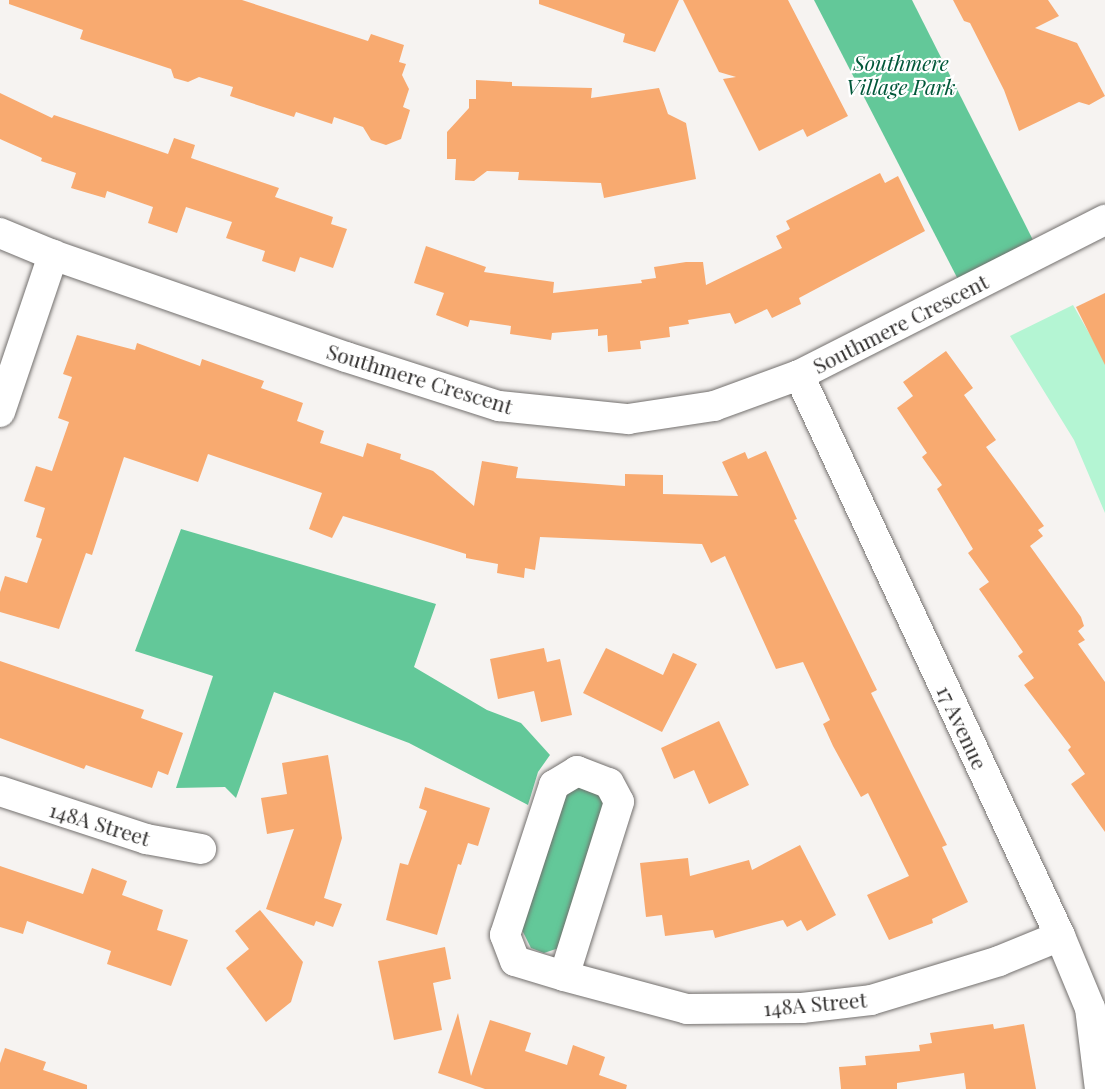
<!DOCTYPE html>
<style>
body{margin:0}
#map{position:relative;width:1105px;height:1089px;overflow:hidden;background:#f6f3f1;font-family:"Playfair Display",serif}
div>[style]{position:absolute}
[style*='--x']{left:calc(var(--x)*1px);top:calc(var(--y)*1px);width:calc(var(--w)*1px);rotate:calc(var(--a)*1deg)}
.green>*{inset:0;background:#b4f5d3}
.forest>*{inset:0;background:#63c899}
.building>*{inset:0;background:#f8aa70}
.roads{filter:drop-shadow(0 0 2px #73706e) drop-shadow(0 0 2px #73706e)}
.minor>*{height:30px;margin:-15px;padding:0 15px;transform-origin:15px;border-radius:15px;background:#fff}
span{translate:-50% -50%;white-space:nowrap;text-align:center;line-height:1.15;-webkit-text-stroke:4.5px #fff;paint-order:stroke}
.park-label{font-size:21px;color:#015739;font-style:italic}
.street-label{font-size:21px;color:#32302f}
</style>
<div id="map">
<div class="green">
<div style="clip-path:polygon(1073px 305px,1105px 361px,1105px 513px,1074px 440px,1010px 336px)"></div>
</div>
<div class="forest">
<div style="clip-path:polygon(814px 0,912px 0,1039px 252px,964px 291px)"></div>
<div style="clip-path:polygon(181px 529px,436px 604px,414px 667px,487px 710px,521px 723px,550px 755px,538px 772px,528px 805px,409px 743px,274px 692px,236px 798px,225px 787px,176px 788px,213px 676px,135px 651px)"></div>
<div style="clip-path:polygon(573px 783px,607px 795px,559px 948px,544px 953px,531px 948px,522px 930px,565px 791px)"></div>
</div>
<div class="building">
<div style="clip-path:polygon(9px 0,242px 0,368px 41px,371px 34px,404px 45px,399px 62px,406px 64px,402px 75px,409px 89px,403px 107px,410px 110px,401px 139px,386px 145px,371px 140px,363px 127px,334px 117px,332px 124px,296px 112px,294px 117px,230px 96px,233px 87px,199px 77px,188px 82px,174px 78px,171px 69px,80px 39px,83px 30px,9px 4px)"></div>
<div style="clip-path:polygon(539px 0,679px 0,655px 52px,623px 42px,625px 34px,539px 4px)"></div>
<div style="clip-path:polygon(683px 0,788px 0,848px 116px,807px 137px,803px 129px,759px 151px,723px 79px,736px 77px,719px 72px)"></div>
<div style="clip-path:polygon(953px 0,1048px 0,1059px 16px,1035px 28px,1077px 43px,1105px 96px,1089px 105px,1079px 102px,1019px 131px,1004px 90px,970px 23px,964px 21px)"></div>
<div style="clip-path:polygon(476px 80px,512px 82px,512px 86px,592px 88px,591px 98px,659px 88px,668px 114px,686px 123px,696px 179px,604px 198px,601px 183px,518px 180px,519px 172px,487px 171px,474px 181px,455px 180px,456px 159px,447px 159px,447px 132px,469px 108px,469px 99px,476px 99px)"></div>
<div style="clip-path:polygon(0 93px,52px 118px,54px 115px,168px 154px,174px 138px,195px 145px,191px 158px,279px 188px,275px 197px,333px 217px,331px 224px,347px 229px,333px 268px,300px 257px,295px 272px,262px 261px,265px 251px,226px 238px,232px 222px,186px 207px,177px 233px,148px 223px,153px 207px,107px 191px,105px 198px,71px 188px,76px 173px,41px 161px,42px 158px,0 139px)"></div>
<div style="clip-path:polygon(880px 173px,885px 183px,898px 176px,925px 231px,799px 298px,801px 304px,772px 318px,767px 309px,735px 324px,730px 313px,688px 320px,689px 324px,669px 327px,670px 337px,640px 341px,641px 349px,608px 352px,607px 335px,598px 336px,598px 329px,552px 333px,551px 340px,510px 334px,511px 326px,470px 320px,468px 327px,436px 315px,444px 293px,414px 283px,426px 246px,486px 267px,484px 272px,554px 282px,553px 293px,642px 283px,641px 280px,656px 278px,654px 267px,686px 262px,703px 262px,706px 285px,782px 248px,776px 236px,790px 229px,786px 221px)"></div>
<div style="clip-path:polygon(1105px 293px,1105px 365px,1076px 307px)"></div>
<div style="clip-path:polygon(77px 335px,135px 350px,137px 343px,200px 366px,202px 359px,264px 381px,261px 388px,303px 403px,297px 421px,324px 431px,320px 443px,363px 457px,367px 443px,401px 454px,400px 459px,433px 471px,474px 506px,482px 461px,518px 467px,516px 478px,625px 486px,625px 474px,663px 475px,663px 494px,738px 496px,722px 462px,745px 452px,748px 459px,766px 451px,797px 519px,794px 520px,877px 690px,871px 693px,947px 845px,942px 847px,968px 902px,932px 919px,933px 923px,889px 940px,867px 895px,909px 876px,868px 793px,861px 797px,833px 746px,823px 724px,830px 720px,803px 662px,776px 669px,725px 556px,711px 563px,702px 544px,540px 537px,535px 570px,525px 568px,524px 578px,497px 573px,498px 564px,466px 558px,466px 554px,343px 516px,332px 538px,309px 529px,322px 493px,208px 454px,198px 482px,124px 457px,92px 555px,86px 553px,59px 629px,0 612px,0 592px,5px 576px,27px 583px,42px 539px,36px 537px,45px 508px,24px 501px,36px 466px,52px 471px,69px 422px,58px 418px,72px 377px,63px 374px)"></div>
<div style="clip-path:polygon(946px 351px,973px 388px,964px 395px,996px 440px,986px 447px,1044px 526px,1038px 530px,1043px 536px,1030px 546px,1081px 617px,1084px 626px,1078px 631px,1085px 640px,1078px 644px,1105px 682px,1105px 832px,1071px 784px,1085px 774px,1068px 750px,1071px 747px,1024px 685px,1034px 678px,1018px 656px,1023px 652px,979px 589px,989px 582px,968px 553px,973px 549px,937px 489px,942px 485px,922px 457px,927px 453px,897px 408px,913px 396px,903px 382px)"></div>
<div style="clip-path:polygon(544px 648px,547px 662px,560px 659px,572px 715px,541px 722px,534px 691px,498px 699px,490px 659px)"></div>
<div style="clip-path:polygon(606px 648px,663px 675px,673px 653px,697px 664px,662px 732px,583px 693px)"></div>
<div style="clip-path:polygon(0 661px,144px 710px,141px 718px,183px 733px,168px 775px,158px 771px,152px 788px,86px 765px,84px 769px,0 738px)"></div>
<div style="clip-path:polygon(719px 721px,749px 785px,709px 804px,694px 770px,674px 779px,661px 748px)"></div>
<div style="clip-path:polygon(328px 755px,342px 838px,324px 898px,342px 904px,333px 927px,316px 921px,314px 926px,266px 909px,294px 829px,267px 834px,261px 798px,287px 794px,282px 763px)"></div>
<div style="clip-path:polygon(425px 787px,490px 808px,478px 846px,468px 843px,461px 865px,458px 864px,437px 935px,386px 920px,400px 863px,408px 865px,427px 811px,419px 808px)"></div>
<div style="clip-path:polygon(800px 845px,836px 915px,807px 931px,801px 920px,787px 927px,783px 920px,715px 938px,713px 930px,665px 936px,662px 915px,646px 917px,640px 863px,688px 858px,690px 876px,749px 860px,752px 870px)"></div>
<div style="clip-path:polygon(0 866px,83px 894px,92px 868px,127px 881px,122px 895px,163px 910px,157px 930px,188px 940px,171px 986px,107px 964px,111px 951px,27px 921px,23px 934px,0 927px)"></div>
<div style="clip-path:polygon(260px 910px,303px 962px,291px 1002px,266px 1022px,226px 968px,249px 949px,235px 931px)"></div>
<div style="clip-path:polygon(445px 947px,451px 979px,433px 983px,442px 1030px,394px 1040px,378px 961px)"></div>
<div style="clip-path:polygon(458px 1013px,471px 1076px,490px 1020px,531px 1033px,525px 1051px,567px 1065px,573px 1045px,605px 1057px,599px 1075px,627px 1085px,626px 1089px,485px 1089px,438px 1073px)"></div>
<div style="clip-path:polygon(993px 1024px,994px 1029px,1024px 1024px,1036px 1089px,966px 1089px,964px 1073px,897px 1083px,897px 1089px,841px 1089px,839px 1067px,866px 1065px,865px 1056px,920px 1051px,919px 1045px,932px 1043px,930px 1033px)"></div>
<div style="clip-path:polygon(5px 1048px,46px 1062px,43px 1070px,87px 1085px,87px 1089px,0 1089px,0 1063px)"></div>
</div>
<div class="roads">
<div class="minor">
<div style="--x:0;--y:233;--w:57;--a:22.5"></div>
<div style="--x:53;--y:255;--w:310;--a:19.2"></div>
<div style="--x:346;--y:357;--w:161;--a:17.8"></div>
<div style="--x:499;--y:406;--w:130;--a:5.8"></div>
<div style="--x:628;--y:419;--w:87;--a:-8.6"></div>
<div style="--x:714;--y:406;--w:90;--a:-20"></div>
<div style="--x:799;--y:375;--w:343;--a:-26.9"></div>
<div style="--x:799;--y:375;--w:619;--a:65.05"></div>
<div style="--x:1060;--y:936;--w:78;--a:67.4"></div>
<div style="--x:1090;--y:1008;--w:82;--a:83"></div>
<div style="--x:0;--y:412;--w:166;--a:-71.3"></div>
<div style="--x:577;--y:771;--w:34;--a:21"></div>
<div style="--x:609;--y:783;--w:21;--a:62"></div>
<div style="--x:619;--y:802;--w:182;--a:107.5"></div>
<div style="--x:564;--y:976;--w:51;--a:-163"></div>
<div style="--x:515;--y:961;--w:28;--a:-111"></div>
<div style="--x:505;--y:935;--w:158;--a:-71.9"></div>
<div style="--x:554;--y:785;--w:27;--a:-31"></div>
<div style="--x:0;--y:791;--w:154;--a:18.2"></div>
<div style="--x:146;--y:839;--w:56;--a:10.3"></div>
<div style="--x:564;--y:976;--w:127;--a:15"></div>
<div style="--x:687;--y:1009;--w:115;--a:-0.5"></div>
<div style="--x:802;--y:1008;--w:69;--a:-6.6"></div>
<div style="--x:871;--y:1000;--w:134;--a:-16.9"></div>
<div style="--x:999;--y:961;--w:66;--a:-22.3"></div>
</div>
</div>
<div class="park-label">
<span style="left:901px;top:74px">Southmere<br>Village Park</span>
</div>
<div class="street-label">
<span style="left:900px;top:323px;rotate:-27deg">Southmere Crescent</span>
<span style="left:420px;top:378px;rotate:17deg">Southmere Crescent</span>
<span style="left:963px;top:727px;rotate:65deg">17 Avenue</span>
<span style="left:100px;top:823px;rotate:17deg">148A Street</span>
<span style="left:815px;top:1003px;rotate:-5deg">148A Street</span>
</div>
</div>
